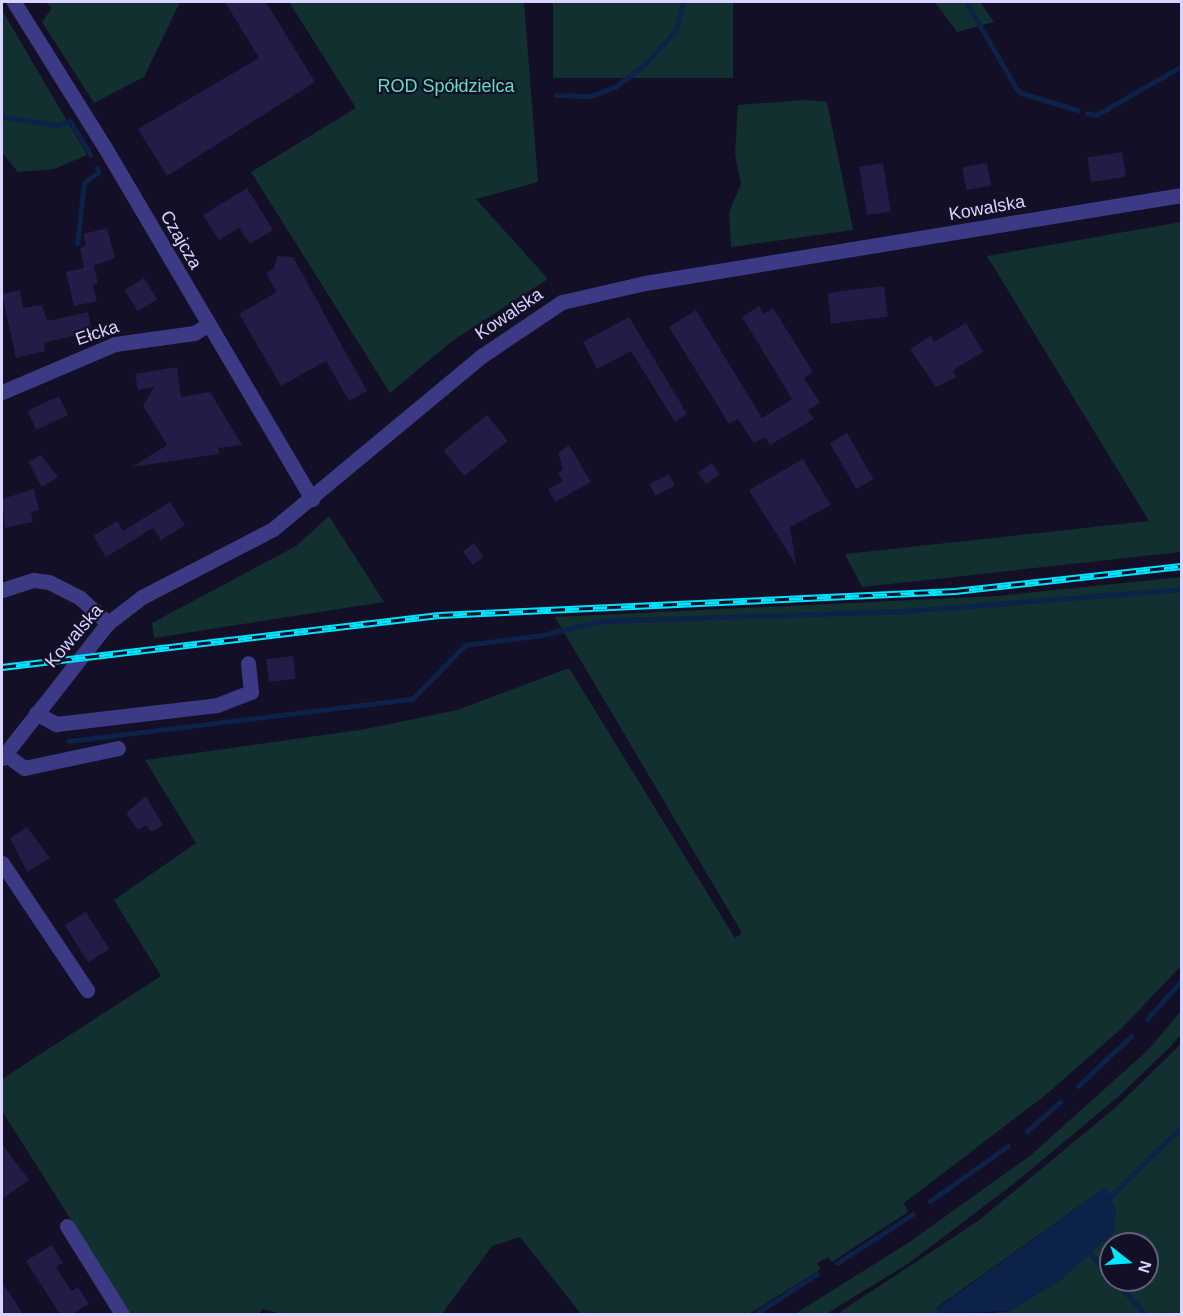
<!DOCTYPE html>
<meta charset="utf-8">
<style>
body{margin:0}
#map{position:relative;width:1183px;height:1316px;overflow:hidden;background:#130f26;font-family:Helvetica,sans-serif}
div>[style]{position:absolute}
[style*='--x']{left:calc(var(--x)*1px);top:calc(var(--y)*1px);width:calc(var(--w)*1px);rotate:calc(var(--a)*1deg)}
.green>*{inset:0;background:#12302f;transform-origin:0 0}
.water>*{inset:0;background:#0c2248}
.stream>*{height:5px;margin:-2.5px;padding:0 2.5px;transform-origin:2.5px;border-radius:2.5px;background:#0c2248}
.building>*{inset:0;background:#241b47;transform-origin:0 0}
.minor>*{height:15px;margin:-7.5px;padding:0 7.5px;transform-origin:7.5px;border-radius:7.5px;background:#3d3a85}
.rail>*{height:7px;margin-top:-3.5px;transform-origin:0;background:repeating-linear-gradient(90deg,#130f26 0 14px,#00e5ff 0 28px);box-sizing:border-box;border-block:2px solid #00e5ff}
span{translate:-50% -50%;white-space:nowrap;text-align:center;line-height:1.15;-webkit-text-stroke:4.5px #130f26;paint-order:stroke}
.park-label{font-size:18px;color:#5fe0c0}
.street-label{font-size:18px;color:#d9d4ff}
.frame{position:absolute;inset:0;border:3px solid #d9d4ff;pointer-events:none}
.north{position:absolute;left:1099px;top:1232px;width:60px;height:60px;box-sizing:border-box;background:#130f26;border:2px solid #625e7d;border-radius:50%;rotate:107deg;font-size:16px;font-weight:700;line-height:24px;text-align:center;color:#d9d4ff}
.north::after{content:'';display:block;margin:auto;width:21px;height:27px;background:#00e5ff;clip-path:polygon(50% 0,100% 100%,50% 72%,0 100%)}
</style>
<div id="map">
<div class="green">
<div style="clip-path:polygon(45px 2px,180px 2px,144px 77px,94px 103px,42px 22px,52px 8px)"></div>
<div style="clip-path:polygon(289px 2px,524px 2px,538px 182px,476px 199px,548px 279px,452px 341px,390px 393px,251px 172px,356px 108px)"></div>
<div style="left:553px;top:2px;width:180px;height:76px"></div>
<div style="clip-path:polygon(935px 2px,980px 2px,994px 22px,957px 32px)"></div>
<div style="clip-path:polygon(2px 10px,87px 155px,54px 169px,18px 172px,2px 153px)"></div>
<div style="clip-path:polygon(805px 100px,827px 102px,853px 230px,731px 247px,729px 212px,741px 184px,735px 155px,738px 105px)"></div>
<div style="clip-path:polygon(1181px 222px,1181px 552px,862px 587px,845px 554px,1149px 521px,987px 256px)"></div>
<div style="clip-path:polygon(329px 516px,384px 602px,154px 638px,152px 623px,296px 546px)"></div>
<div style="clip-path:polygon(1181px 577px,1181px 966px,1121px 1029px,1043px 1097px,904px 1203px,908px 1212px,832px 1262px,828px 1257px,817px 1263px,821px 1269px,749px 1314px,581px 1314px,520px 1237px,492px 1246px,442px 1314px,282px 1314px,262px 1309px,259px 1314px,131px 1314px,2px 1111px,2px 1079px,161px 976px,114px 900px,196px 843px,145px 760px,366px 729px,457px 710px,569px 668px,735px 938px,742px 933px,555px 617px,997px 596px)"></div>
<div style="clip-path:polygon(1181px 1011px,1181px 1034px,1171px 1046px,1118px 1097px,1012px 1185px,909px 1263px,826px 1314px,795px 1314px,911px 1241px,1031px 1155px,1148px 1050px)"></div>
<div style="clip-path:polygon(evenodd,1181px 1044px,1181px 1314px,985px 1314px,1010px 1311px,1063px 1278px,1106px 1187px,936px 1308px,939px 1314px,837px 1314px,978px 1221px,1115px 1108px,1181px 1044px,1111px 1244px,1147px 1244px,1147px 1280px,1111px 1280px,1111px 1244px)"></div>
</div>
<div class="water">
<div style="clip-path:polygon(1106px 1187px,1116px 1209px,1114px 1233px,1063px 1278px,1010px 1311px,939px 1314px,936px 1309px)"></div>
</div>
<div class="stream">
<div style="--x:966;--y:2;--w:99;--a:59.8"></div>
<div style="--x:1016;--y:88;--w:7;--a:45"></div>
<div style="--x:1021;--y:93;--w:59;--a:16.9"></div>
<div style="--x:556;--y:95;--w:35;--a:2"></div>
<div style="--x:591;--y:96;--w:26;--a:-21"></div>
<div style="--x:615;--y:87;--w:34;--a:-37"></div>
<div style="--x:642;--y:67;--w:50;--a:-47.4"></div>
<div style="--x:676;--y:30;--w:29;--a:-76"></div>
<div style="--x:1087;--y:113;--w:9;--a:13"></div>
<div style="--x:1096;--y:115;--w:99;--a:-29.7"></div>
<div style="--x:2;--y:117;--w:57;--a:8.1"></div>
<div style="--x:58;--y:125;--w:13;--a:-18"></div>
<div style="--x:70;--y:121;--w:39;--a:59"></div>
<div style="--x:77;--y:243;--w:60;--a:-83.3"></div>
<div style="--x:84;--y:183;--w:18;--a:-38"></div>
<div style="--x:98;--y:172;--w:4;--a:-104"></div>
<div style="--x:69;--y:741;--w:346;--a:-7"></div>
<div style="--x:412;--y:699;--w:76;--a:-45.5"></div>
<div style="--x:465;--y:645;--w:78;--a:-7.4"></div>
<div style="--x:542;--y:635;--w:61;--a:-13.3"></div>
<div style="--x:601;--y:621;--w:304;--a:-1.9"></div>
<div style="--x:905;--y:611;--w:278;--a:-4.5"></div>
<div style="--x:1147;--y:1019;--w:52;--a:-48.1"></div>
<div style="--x:1078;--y:1086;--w:73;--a:-43.3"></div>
<div style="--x:1027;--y:1131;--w:44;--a:-41.3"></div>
<div style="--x:1107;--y:1200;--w:105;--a:-44.6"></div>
<div style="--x:930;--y:1201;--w:95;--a:-35.2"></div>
<div style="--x:1088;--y:1251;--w:35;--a:49"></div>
<div style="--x:837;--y:1263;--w:90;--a:-32.8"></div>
<div style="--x:1114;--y:1280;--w:46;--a:47.6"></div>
<div style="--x:755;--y:1314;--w:74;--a:-32.8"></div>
</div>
<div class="building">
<div style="clip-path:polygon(225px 2px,266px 2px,315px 82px,167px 176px,138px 129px,259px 58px)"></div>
<div style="left:1122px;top:152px;width:25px;height:35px;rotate:81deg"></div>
<div style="left:883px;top:163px;width:49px;height:24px;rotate:81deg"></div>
<div style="left:987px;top:163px;width:23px;height:25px;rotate:80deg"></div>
<div style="clip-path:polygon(247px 188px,273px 230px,250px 244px,239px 228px,219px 240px,203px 215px)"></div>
<div style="clip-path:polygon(107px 228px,115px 258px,90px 267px,94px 266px,98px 284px,93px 285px,97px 301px,74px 306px,66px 272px,84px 268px,80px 248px,86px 245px,83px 234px)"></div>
<div style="clip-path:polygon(278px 256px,293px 257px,367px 391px,349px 401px,326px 361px,281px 386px,239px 314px,277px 292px,266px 273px,273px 269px)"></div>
<div style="left:144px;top:278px;width:25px;height:23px;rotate:58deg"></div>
<div style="left:884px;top:286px;width:31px;height:57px;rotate:83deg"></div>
<div style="clip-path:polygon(20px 290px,23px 308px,42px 305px,47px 321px,88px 312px,92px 332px,51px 341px,44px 344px,45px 351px,16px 358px,2px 294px)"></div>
<div style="clip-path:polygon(759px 306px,764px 314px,773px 308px,813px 372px,804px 378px,820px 403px,808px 410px,814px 419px,770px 445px,765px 437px,754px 443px,738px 419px,729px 424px,669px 327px,696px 310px,762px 418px,792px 399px,742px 317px)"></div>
<div style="clip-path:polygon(629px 317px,687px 414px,675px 422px,631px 351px,597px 369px,583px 342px)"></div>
<div style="clip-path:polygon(966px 323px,983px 352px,953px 370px,956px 377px,936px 387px,910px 349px,931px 336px,934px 342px)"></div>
<div style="clip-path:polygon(177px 367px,181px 397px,210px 392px,242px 445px,218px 448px,219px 454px,132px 467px,167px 445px,143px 406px,154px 387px,138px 390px,135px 374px)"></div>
<div style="left:59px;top:396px;width:21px;height:35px;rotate:65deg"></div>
<div style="left:487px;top:415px;width:33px;height:56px;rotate:51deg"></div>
<div style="left:847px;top:433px;width:53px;height:20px;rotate:60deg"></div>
<div style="clip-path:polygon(569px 445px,591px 482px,555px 502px,548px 489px,563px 481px,558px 474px,563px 469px,558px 453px)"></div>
<div style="clip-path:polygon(41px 455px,58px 477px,42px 487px,28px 462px)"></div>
<div style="clip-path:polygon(803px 459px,831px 505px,790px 527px,796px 565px,749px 490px)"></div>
<div style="left:712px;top:463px;width:14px;height:17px;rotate:56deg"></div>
<div style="left:669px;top:474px;width:13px;height:22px;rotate:63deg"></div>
<div style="clip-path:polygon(34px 489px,39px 510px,31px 512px,33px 522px,5px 528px,2px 499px)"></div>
<div style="clip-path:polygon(170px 502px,185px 525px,161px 540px,153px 528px,106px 557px,93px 536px,117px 521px,123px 531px)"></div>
<div style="left:474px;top:543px;width:17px;height:14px;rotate:54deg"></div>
<div style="left:293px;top:656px;width:23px;height:27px;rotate:83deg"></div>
<div style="clip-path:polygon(146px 796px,163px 825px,151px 832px,146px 825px,138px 830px,126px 813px)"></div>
<div style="clip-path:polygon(27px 827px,50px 858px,27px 872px,10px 838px)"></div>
<div style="left:86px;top:912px;width:44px;height:25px;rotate:58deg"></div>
<div style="clip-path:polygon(2px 1144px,29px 1180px,2px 1199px)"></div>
<div style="clip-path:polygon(52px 1245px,63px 1263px,56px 1267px,71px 1291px,78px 1287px,89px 1304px,73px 1314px,60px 1314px,26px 1261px)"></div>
<div style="clip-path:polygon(2px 1282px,23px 1314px,2px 1314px)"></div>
</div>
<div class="minor">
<div style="--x:14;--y:2;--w:170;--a:58"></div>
<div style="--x:104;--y:146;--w:410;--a:59.5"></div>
<div style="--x:2;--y:392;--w:123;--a:-23"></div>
<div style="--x:115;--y:344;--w:80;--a:-7.9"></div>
<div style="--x:194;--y:333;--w:16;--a:-30"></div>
<div style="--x:2;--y:590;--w:33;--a:-18"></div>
<div style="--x:33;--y:580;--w:16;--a:7"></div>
<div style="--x:49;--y:582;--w:35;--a:27"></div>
<div style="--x:80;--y:598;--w:38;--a:42"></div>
<div style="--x:36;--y:713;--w:23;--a:29"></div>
<div style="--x:56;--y:724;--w:162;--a:-6.7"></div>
<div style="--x:217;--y:705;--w:36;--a:-21"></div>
<div style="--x:251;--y:692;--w:29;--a:-96"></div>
<div style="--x:5;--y:754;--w:24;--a:36"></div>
<div style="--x:24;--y:768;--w:96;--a:-12"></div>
<div style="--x:2;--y:758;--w:172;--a:-51.9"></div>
<div style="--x:108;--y:623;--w:43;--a:-37.4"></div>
<div style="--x:142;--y:597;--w:148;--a:-27.4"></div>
<div style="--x:273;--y:529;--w:269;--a:-39.7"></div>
<div style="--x:480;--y:357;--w:99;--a:-33.9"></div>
<div style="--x:562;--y:302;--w:85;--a:-12.9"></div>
<div style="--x:645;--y:283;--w:544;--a:-9.31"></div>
<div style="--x:2;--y:863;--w:153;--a:56.2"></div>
<div style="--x:67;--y:1226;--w:104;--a:58"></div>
</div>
<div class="rail">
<div style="--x:2;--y:667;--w:440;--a:-6.8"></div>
<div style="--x:439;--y:615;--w:517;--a:-2.66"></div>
<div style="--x:955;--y:591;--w:228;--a:-6.3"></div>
</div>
<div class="park-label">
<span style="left:446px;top:86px">ROD Spółdzielca</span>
</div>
<div class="street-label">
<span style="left:987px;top:208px;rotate:-10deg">Kowalska</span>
<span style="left:181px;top:240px;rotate:60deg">Czajcza</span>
<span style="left:509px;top:314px;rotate:-34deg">Kowalska</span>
<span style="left:97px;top:333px;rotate:-19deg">Ełcka</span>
<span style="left:74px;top:636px;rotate:-49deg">Kowalska</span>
</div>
<div class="frame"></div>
<div class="north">N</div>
</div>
